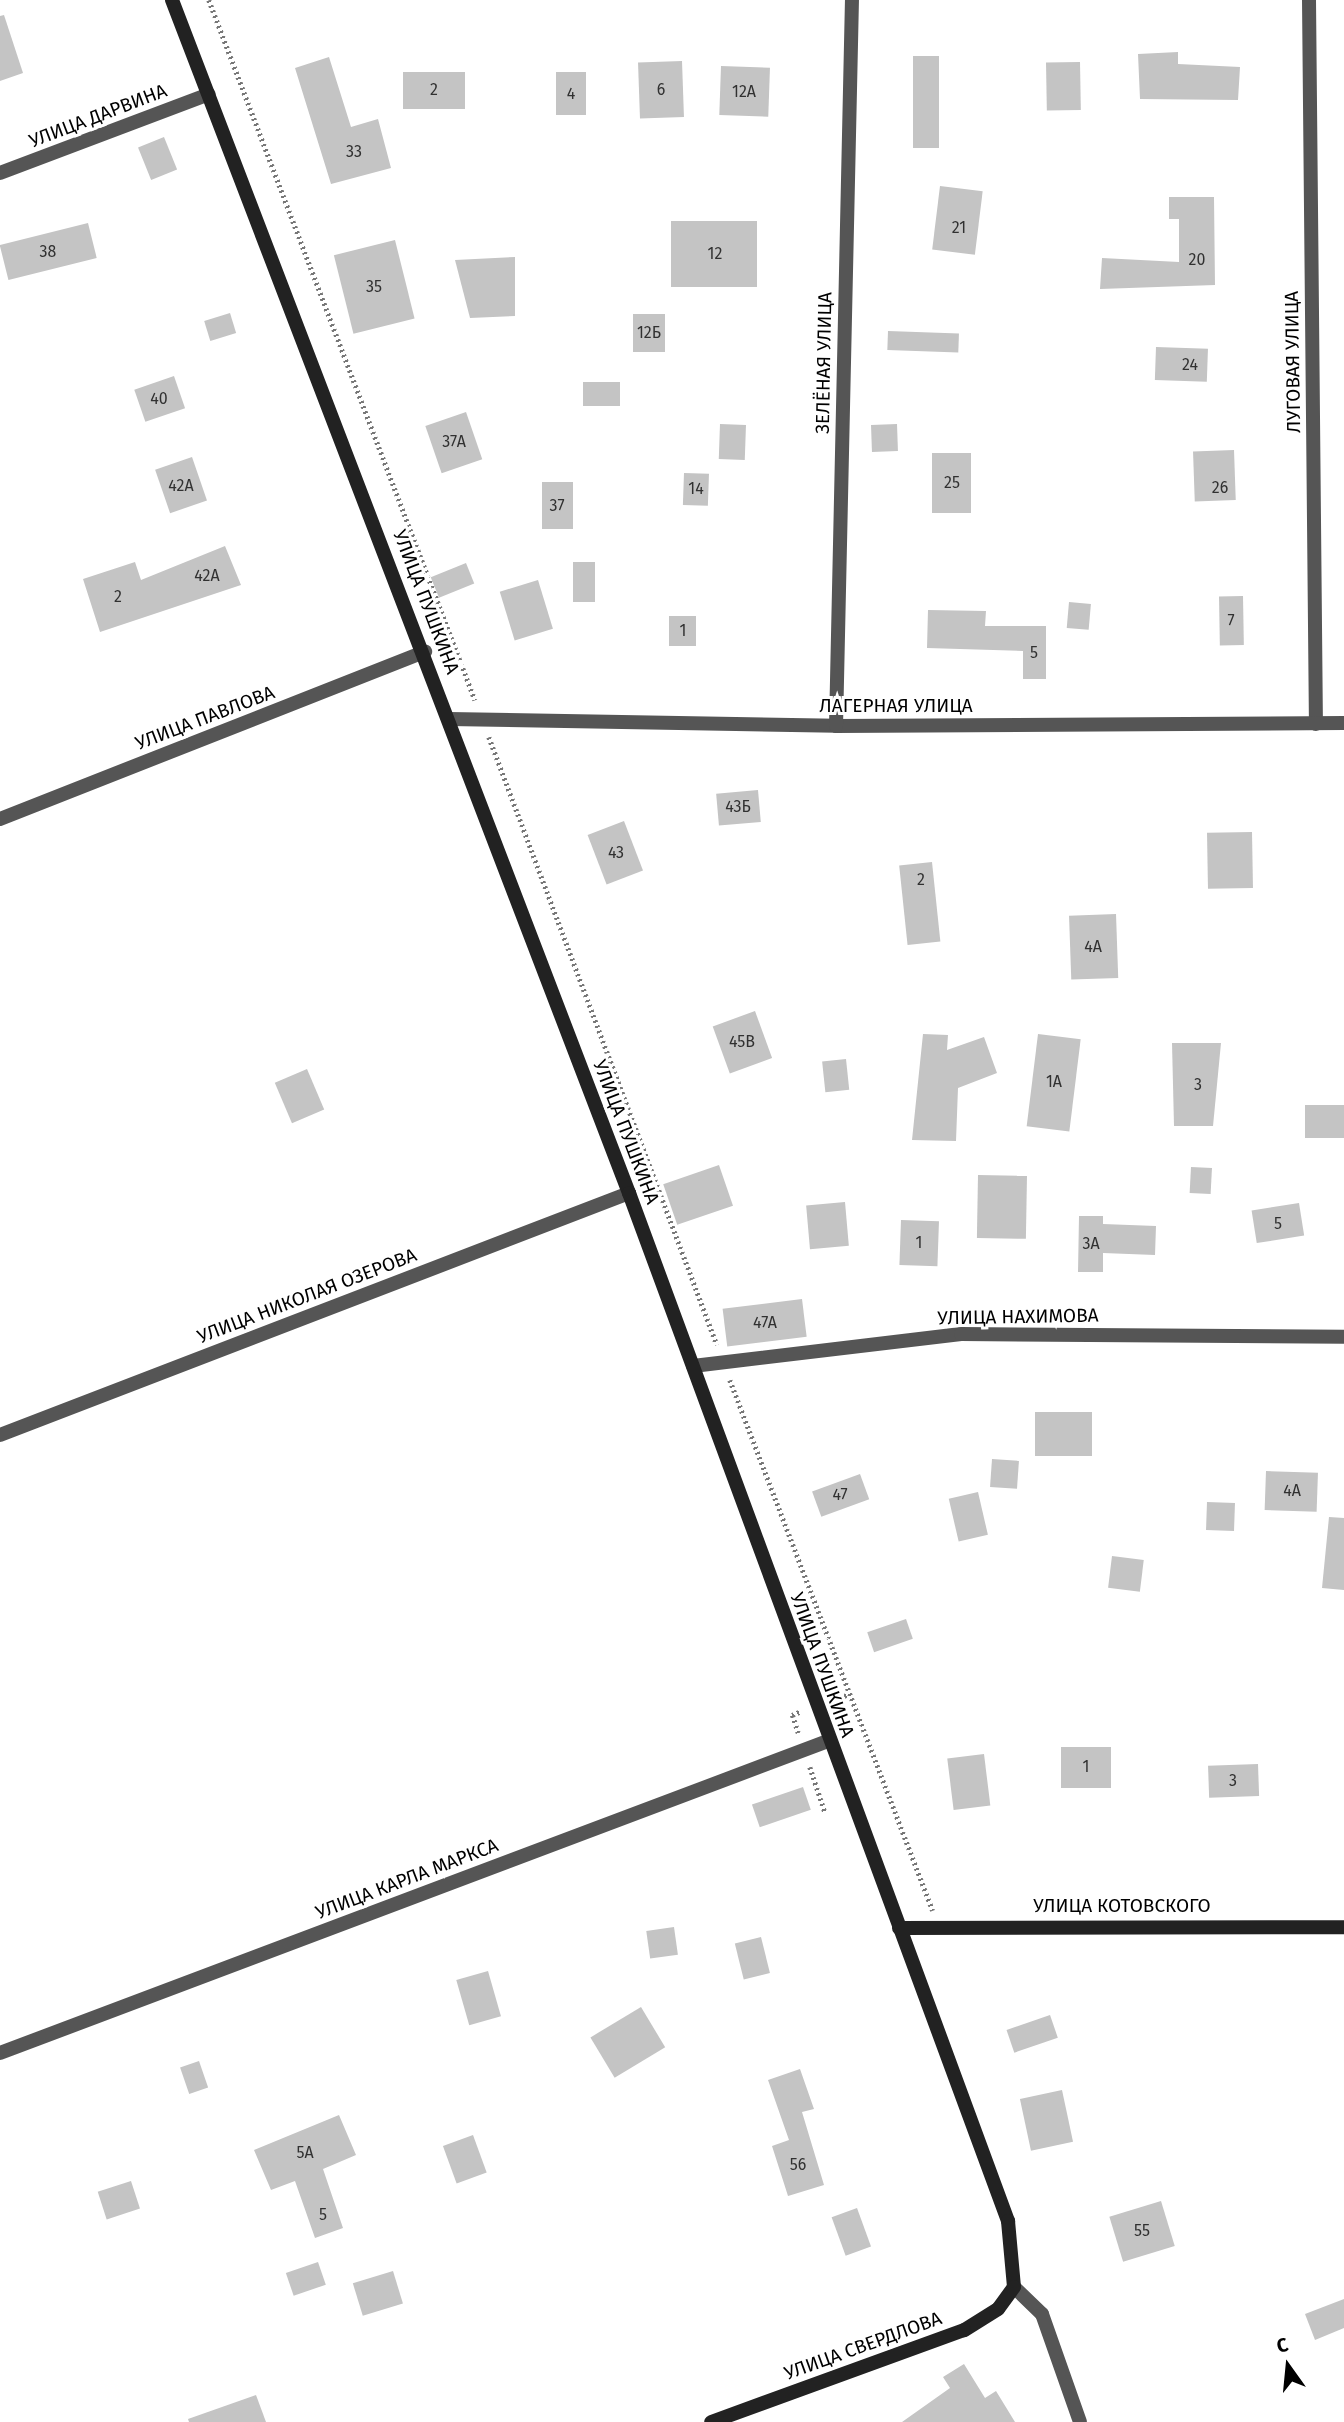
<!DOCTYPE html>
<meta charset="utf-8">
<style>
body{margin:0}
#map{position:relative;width:1344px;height:2422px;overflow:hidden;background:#fff;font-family:"Fira Sans",sans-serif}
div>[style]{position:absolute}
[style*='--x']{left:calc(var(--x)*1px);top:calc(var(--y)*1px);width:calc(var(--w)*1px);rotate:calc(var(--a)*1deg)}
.building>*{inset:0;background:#c4c4c4;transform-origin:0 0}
.path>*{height:4.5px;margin-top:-2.25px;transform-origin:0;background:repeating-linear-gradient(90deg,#777 0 2px,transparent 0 5.5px)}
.minor>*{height:14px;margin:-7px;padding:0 7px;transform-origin:7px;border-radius:7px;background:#555}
.secondary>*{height:14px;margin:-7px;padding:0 7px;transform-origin:7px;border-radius:7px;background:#222}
span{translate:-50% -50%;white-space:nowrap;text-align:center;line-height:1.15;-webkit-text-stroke:6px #fff;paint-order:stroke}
.number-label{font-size:16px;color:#313131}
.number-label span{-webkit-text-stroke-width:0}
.street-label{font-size:19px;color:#000}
.north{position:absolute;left:1253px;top:2331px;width:70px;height:70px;-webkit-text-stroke:5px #fff;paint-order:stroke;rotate:345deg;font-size:19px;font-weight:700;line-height:28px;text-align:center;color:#000}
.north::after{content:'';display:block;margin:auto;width:24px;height:32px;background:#000;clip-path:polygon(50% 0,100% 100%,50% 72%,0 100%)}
</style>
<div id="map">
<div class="building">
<div style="clip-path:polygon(4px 15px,23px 73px,0 81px,0 16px)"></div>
<div style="clip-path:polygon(1178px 52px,1178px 64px,1240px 67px,1238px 100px,1140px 99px,1138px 54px)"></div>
<div style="left:913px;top:56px;width:26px;height:92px"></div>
<div style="clip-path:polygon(329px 57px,351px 127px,378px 119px,391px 168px,331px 184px,295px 68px)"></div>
<div style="left:682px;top:61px;width:56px;height:44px;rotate:88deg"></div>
<div style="left:1080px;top:62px;width:48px;height:34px;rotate:89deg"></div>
<div style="left:721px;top:66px;width:49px;height:49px;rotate:2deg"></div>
<div style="left:403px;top:72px;width:62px;height:37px"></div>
<div style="left:586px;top:72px;width:43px;height:30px;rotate:90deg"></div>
<div style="left:164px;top:137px;width:35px;height:28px;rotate:68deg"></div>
<div style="left:940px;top:186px;width:43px;height:64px;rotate:7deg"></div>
<div style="clip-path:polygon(1169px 197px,1214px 197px,1215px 285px,1100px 289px,1102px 258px,1179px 262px,1179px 219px,1169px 219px)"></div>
<div style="left:671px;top:221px;width:86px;height:66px"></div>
<div style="left:88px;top:223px;width:36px;height:91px;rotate:76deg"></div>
<div style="left:395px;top:240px;width:81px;height:63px;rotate:76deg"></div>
<div style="clip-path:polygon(515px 257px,515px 316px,470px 318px,455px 260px)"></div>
<div style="left:230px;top:313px;width:21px;height:27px;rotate:73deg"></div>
<div style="left:633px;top:314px;width:32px;height:38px"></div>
<div style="left:888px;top:331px;width:71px;height:19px;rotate:2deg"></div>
<div style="left:1156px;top:347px;width:52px;height:33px;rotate:2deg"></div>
<div style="left:174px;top:376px;width:34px;height:42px;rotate:71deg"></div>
<div style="left:620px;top:382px;width:24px;height:37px;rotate:90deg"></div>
<div style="left:466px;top:412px;width:50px;height:43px;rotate:71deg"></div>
<div style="left:720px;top:424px;width:26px;height:35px;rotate:2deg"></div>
<div style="left:897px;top:424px;width:27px;height:26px;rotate:88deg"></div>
<div style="left:1234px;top:450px;width:50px;height:41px;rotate:88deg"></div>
<div style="left:932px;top:453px;width:39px;height:60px"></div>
<div style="left:192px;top:457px;width:46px;height:39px;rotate:71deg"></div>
<div style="left:684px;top:473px;width:25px;height:32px;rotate:2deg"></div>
<div style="left:542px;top:482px;width:31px;height:47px"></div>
<div style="clip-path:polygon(225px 546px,241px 585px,100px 632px,83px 579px,135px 562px,141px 580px)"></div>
<div style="left:573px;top:562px;width:22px;height:40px"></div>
<div style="left:466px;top:563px;width:22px;height:38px;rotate:68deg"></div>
<div style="left:538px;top:580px;width:51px;height:40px;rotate:73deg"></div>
<div style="left:1243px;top:596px;width:49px;height:24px;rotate:89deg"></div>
<div style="left:1069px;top:602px;width:22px;height:26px;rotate:5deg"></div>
<div style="clip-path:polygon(928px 610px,986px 611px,985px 626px,1046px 626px,1046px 679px,1023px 679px,1023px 651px,927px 648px)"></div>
<div style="left:669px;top:616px;width:27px;height:30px"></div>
<div style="left:758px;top:790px;width:32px;height:42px;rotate:85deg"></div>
<div style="left:624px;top:821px;width:53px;height:39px;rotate:69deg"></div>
<div style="left:1252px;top:832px;width:56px;height:45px;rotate:89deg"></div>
<div style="left:932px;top:862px;width:80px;height:33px;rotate:84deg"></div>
<div style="left:1116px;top:914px;width:64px;height:47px;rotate:88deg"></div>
<div style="left:755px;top:1011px;width:50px;height:45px;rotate:70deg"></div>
<div style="clip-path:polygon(923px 1034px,948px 1035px,947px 1050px,984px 1037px,997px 1073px,958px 1088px,956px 1141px,912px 1140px)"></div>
<div style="left:1038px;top:1034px;width:43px;height:93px;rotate:7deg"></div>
<div style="clip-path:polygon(1172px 1043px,1221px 1043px,1213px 1126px,1174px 1126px)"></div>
<div style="left:846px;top:1059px;width:31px;height:24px;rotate:84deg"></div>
<div style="left:307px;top:1069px;width:44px;height:35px;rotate:67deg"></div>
<div style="left:1305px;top:1105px;width:39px;height:33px"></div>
<div style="left:719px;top:1165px;width:43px;height:59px;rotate:71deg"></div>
<div style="left:1191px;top:1167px;width:21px;height:26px;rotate:3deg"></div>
<div style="left:978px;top:1175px;width:49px;height:63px;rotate:1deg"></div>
<div style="left:845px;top:1202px;width:44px;height:39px;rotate:85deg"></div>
<div style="left:1299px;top:1203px;width:33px;height:48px;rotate:81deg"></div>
<div style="clip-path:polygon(1079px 1216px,1103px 1216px,1103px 1224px,1156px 1226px,1155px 1255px,1103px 1253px,1103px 1272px,1078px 1272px)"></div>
<div style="left:901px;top:1220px;width:38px;height:45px;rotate:2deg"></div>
<div style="left:802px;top:1299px;width:38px;height:80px;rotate:83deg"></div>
<div style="left:1035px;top:1412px;width:57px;height:44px"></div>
<div style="left:992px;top:1459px;width:27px;height:28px;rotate:4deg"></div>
<div style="left:1266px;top:1471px;width:52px;height:39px;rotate:2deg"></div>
<div style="left:860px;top:1474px;width:27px;height:51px;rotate:70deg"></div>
<div style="left:978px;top:1492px;width:44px;height:30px;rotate:77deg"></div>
<div style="left:1207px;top:1502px;width:28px;height:28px;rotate:2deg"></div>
<div style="clip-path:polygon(1329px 1517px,1344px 1518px,1344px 1590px,1322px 1588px)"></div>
<div style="left:1112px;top:1556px;width:32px;height:32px;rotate:7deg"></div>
<div style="left:906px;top:1619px;width:21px;height:41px;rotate:71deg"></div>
<div style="left:1061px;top:1747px;width:50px;height:41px"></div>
<div style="left:984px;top:1754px;width:52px;height:37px;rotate:83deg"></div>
<div style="left:1258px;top:1764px;width:32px;height:50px;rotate:88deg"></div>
<div style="left:803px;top:1787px;width:24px;height:54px;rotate:71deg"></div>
<div style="left:674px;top:1927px;width:28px;height:28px;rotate:82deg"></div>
<div style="left:761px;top:1937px;width:37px;height:27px;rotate:76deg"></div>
<div style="left:488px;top:1971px;width:47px;height:33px;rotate:74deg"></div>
<div style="left:641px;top:2007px;width:47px;height:59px;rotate:59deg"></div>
<div style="left:1050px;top:2015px;width:24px;height:46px;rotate:71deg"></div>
<div style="left:199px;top:2061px;width:28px;height:20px;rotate:71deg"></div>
<div style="clip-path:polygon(800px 2069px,814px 2109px,802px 2112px,824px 2185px,788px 2196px,772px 2146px,789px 2140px,768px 2080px)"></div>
<div style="left:1062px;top:2090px;width:53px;height:43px;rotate:78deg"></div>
<div style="clip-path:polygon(339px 2115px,356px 2155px,323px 2169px,343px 2228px,315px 2238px,295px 2181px,271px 2190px,254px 2150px)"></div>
<div style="left:473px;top:2135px;width:40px;height:32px;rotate:70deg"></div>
<div style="left:131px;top:2181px;width:29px;height:35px;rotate:72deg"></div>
<div style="left:1161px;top:2201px;width:47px;height:54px;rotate:73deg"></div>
<div style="left:857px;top:2208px;width:41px;height:27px;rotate:70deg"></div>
<div style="left:318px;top:2262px;width:24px;height:34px;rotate:71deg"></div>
<div style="left:393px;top:2271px;width:34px;height:42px;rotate:73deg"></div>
<div style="clip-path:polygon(1344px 2299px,1344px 2328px,1315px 2340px,1305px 2314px)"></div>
<div style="clip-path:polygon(964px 2364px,985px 2398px,996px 2391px,1015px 2422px,902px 2422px,950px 2388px,943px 2377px)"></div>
<div style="clip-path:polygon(256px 2395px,266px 2422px,189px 2422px,188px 2419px)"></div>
</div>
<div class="path">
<div style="--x:209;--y:0;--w:749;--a:69.19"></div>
<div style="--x:489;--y:737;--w:649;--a:69.44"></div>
<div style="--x:730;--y:1380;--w:568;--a:69.08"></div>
<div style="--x:834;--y:1700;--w:16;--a:-22"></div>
<div style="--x:798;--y:1733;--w:19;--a:-108"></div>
<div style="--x:792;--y:1715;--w:8;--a:-23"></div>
<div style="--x:810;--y:1767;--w:47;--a:71.6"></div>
</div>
<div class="minor">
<div style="--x:1309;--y:0;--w:724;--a:89.45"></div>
<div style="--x:0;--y:173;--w:223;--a:-20.7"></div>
<div style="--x:449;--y:719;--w:387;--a:1"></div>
<div style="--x:836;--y:726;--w:508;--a:-0.34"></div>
<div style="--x:836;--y:726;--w:726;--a:-88.74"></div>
<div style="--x:0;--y:819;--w:457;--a:-21.5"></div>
<div style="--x:693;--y:1366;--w:270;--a:-6.8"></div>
<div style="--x:961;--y:1334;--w:383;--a:0.4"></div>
<div style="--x:0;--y:1435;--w:674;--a:-21.04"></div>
<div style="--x:0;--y:2053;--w:885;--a:-20.65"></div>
<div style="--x:1014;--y:2287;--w:39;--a:44"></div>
<div style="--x:1042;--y:2314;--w:114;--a:70.6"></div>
</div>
<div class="secondary">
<div style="--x:172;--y:0;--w:1278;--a:69.04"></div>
<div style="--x:629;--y:1193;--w:1096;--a:69.76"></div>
<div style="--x:1008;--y:2221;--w:66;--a:84.8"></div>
<div style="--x:1014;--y:2287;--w:27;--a:126"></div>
<div style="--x:998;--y:2309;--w:40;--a:148"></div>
<div style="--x:964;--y:2330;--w:269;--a:160"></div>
<div style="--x:899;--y:1928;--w:445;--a:-0.1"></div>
</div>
<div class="number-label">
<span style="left:434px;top:90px">2</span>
<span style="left:661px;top:90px">6</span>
<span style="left:744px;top:92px">12А</span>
<span style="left:571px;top:94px">4</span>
<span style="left:354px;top:152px">33</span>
<span style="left:959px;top:228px">21</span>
<span style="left:48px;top:252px">38</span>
<span style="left:715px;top:254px">12</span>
<span style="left:1197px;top:260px">20</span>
<span style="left:374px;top:287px">35</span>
<span style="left:649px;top:333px">12Б</span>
<span style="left:1190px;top:365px">24</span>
<span style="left:159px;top:399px">40</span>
<span style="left:454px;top:442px">37А</span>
<span style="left:952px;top:483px">25</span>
<span style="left:181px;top:486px">42А</span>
<span style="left:1220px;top:488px">26</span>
<span style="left:696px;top:489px">14</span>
<span style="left:557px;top:506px">37</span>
<span style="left:207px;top:576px">42А</span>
<span style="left:118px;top:597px">2</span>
<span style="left:1231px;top:621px">7</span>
<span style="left:683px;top:631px">1</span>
<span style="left:1034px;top:653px">5</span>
<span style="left:738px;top:807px">43Б</span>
<span style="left:616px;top:853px">43</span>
<span style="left:921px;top:880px">2</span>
<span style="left:1093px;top:947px">4А</span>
<span style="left:742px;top:1042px">45В</span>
<span style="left:1054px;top:1082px">1А</span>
<span style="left:1198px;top:1085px">3</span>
<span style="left:1278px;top:1224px">5</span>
<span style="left:919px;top:1243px">1</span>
<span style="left:1091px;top:1244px">3А</span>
<span style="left:765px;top:1323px">47А</span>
<span style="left:1292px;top:1491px">4А</span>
<span style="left:840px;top:1495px">47</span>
<span style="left:1086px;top:1767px">1</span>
<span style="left:1233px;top:1781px">3</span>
<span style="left:305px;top:2153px">5А</span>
<span style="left:798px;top:2165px">56</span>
<span style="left:323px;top:2215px">5</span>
<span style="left:1142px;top:2231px">55</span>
</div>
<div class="street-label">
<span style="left:98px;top:116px;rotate:-21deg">УЛИЦА ДАРВИНА</span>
<span style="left:1293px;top:362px;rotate:-91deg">ЛУГОВАЯ УЛИЦА</span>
<span style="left:824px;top:363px;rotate:-89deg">ЗЕЛЁНАЯ УЛИЦА</span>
<span style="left:426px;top:602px;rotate:69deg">УЛИЦА ПУШКИНА</span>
<span style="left:896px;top:706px">ЛАГЕРНАЯ УЛИЦА</span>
<span style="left:205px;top:718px;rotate:-21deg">УЛИЦА ПАВЛОВА</span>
<span style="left:626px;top:1132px;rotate:69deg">УЛИЦА ПУШКИНА</span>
<span style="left:307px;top:1296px;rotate:-21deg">УЛИЦА НИКОЛАЯ ОЗЕРОВА</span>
<span style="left:1018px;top:1317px;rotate:-1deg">УЛИЦА НАХИМОВА</span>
<span style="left:822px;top:1665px;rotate:70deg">УЛИЦА ПУШКИНА</span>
<span style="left:407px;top:1879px;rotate:-21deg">УЛИЦА КАРЛА МАРКСА</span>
<span style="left:1122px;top:1906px">УЛИЦА КОТОВСКОГО</span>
<span style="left:863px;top:2346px;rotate:-20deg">УЛИЦА СВЕРДЛОВА</span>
</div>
<div class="north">С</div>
</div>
